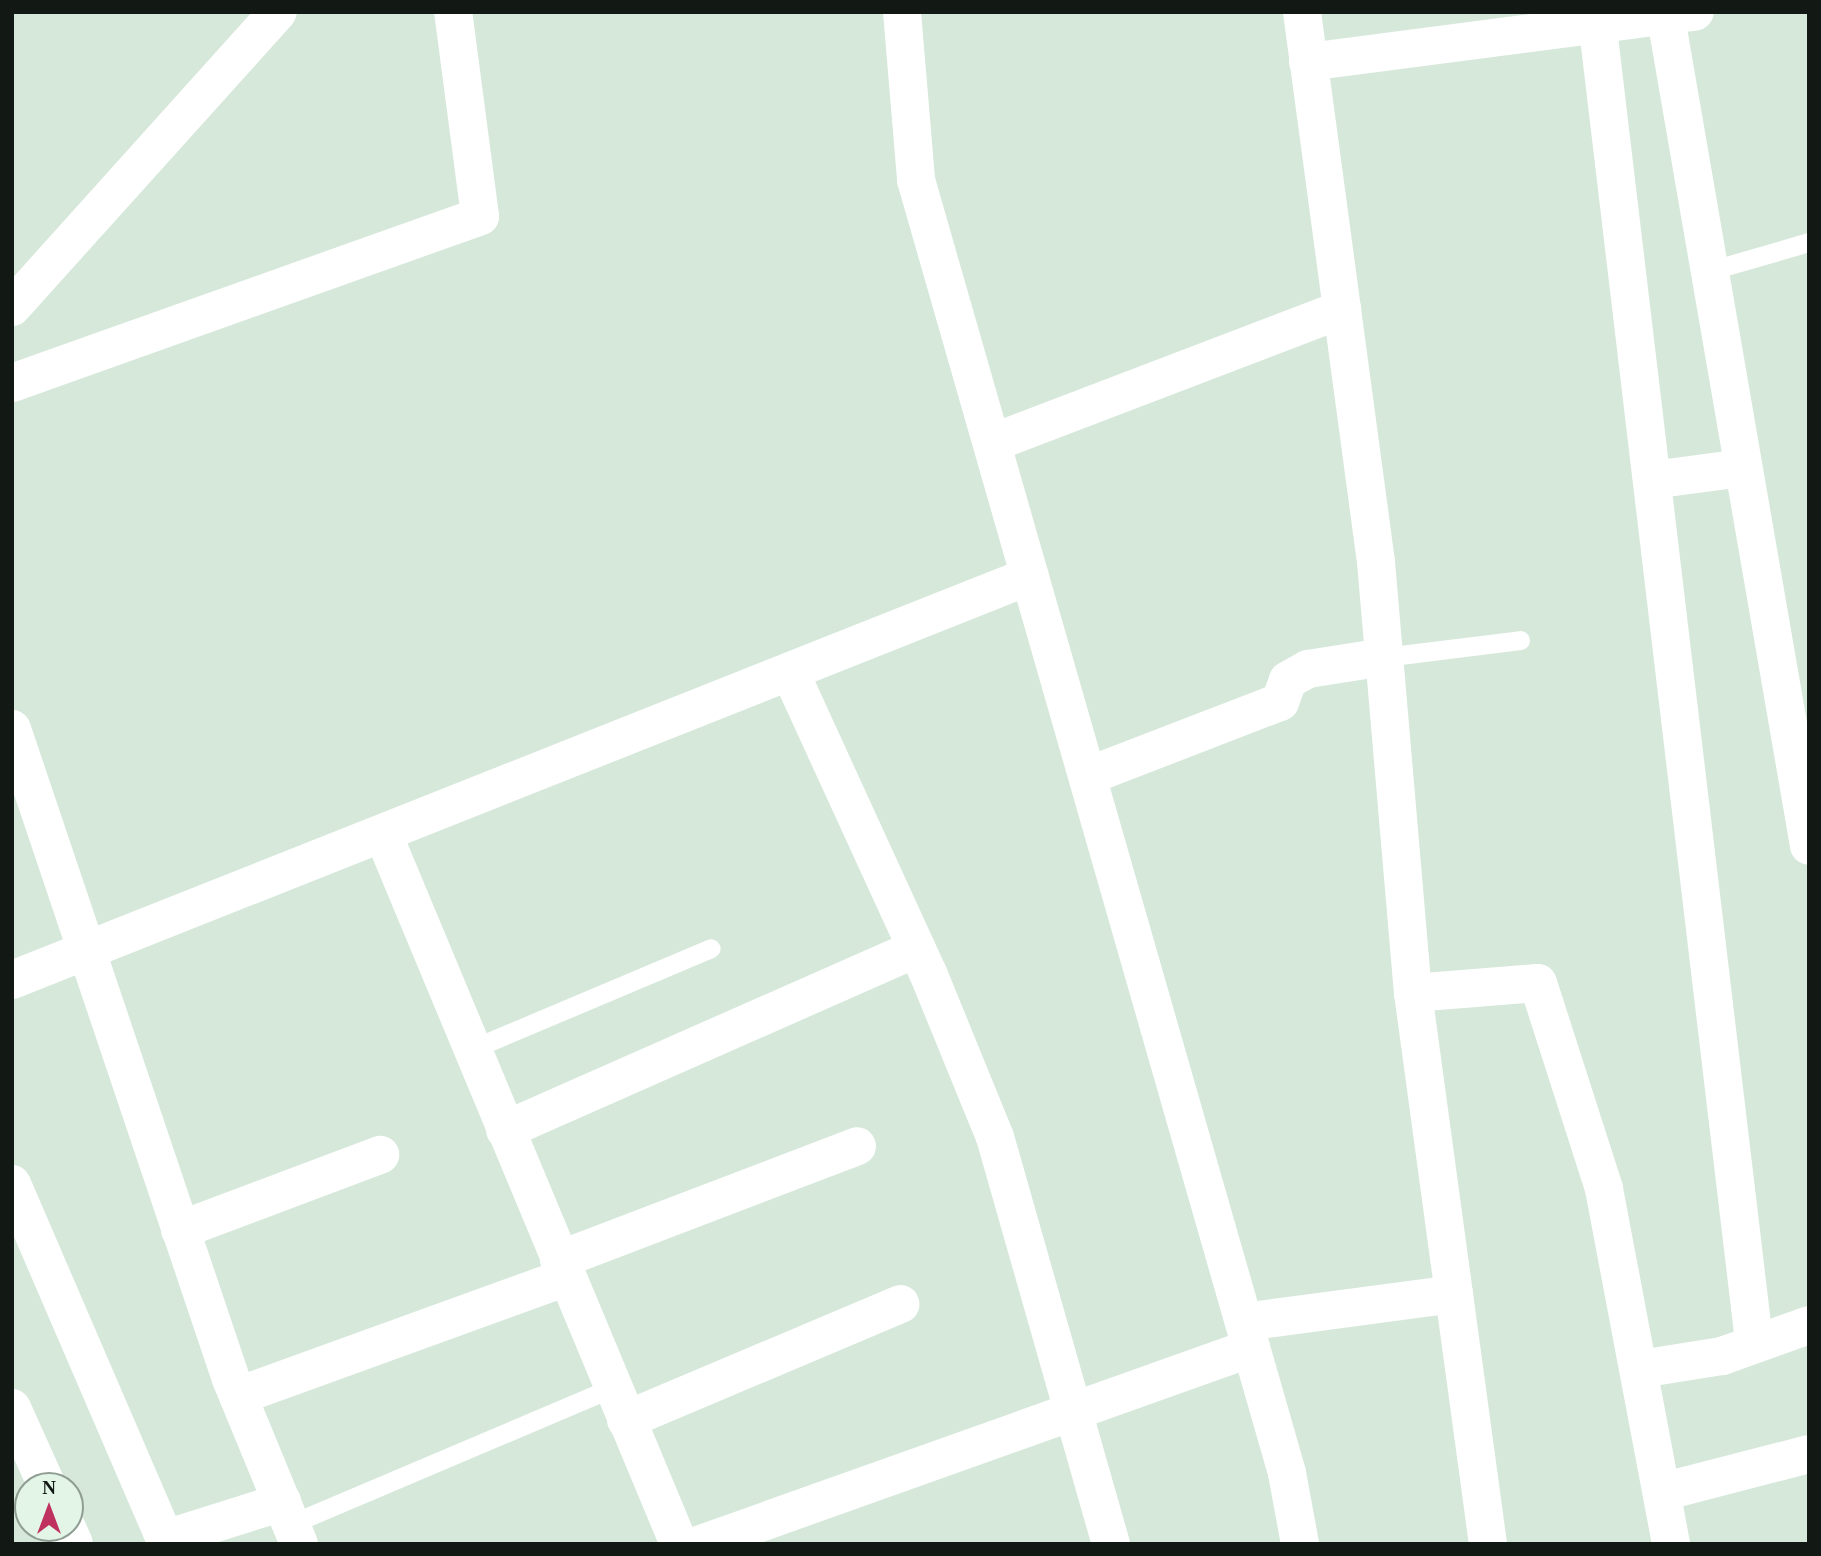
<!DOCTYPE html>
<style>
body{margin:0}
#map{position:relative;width:1821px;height:1556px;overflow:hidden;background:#d5e8da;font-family:"Times New Roman",serif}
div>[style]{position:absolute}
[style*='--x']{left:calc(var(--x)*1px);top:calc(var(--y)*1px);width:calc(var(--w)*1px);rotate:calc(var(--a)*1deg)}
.lane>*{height:19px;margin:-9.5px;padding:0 9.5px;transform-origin:9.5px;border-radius:9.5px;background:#fff}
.street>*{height:38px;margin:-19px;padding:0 19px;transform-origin:19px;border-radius:19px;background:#fff}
span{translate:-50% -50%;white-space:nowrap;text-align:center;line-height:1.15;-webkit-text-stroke:7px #e2f5e7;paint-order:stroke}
.frame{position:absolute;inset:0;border:14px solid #121914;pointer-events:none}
.north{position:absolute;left:14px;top:1472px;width:70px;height:70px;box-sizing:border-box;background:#e2f5e7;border:2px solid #8f9d93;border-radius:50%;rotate:0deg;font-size:19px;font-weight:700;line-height:28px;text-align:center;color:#121914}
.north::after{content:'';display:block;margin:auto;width:24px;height:32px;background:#bf315e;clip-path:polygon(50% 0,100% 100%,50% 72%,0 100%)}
</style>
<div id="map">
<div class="lane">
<div style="--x:1709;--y:271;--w:104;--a:-16.2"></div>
<div style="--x:1384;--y:657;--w:137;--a:-7.1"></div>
<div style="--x:472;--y:1049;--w:259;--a:-22.9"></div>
<div style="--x:291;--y:1524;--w:350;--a:-23"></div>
</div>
<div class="street">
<div style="--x:902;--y:12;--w:169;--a:85.2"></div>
<div style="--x:916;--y:180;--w:1345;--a:73.99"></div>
<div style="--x:1287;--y:1473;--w:72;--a:79.6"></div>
<div style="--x:1302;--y:12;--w:555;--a:82.34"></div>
<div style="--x:1376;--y:562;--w:433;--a:85.1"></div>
<div style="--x:1413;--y:993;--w:556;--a:82.25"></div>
<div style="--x:1596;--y:12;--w:1338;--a:83.22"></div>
<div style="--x:1665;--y:12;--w:846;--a:80.2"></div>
<div style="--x:1308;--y:62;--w:390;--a:-7.4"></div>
<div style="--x:12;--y:307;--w:397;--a:-48"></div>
<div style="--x:12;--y:383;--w:497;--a:-19.6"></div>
<div style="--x:480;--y:216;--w:206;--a:-97.5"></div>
<div style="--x:992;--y:443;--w:375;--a:-20.9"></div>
<div style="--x:1652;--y:480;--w:91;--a:-7.6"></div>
<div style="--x:790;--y:672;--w:331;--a:65.4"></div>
<div style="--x:928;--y:973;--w:177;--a:67.8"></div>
<div style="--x:995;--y:1137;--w:423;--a:74.1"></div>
<div style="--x:12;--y:729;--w:686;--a:71.38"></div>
<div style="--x:231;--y:1379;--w:178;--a:67.6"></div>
<div style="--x:1088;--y:776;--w:206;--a:-21.1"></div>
<div style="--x:1280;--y:702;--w:23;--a:-70"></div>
<div style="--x:1288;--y:680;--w:23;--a:-29"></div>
<div style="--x:1308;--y:669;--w:77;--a:-9"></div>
<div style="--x:383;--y:834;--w:769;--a:67.37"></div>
<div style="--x:12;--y:980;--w:1095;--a:-21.65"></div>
<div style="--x:1413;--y:993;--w:125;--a:-4.6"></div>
<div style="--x:1538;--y:983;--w:216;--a:72.2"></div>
<div style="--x:1604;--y:1189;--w:361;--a:79.3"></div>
<div style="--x:505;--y:1130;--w:450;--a:-23.8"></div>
<div style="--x:12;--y:1184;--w:392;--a:66.7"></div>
<div style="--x:180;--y:1230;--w:214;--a:-20.6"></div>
<div style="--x:559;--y:1260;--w:319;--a:-20.9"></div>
<div style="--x:1244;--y:1322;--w:212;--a:-7.6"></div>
<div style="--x:1640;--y:1369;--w:83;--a:-9"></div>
<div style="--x:1722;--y:1356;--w:92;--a:-19.6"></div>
<div style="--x:238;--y:1396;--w:349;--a:-19.9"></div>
<div style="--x:12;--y:1408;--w:85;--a:65.8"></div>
<div style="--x:626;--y:1420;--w:298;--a:-22.9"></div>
<div style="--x:1662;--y:1492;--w:152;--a:-14.5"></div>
<div style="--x:67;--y:1528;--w:17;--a:66"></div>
<div style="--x:165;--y:1539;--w:123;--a:-17.5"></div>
<div style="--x:701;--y:1544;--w:584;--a:-19.61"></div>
</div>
<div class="frame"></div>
<div class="north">N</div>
</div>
